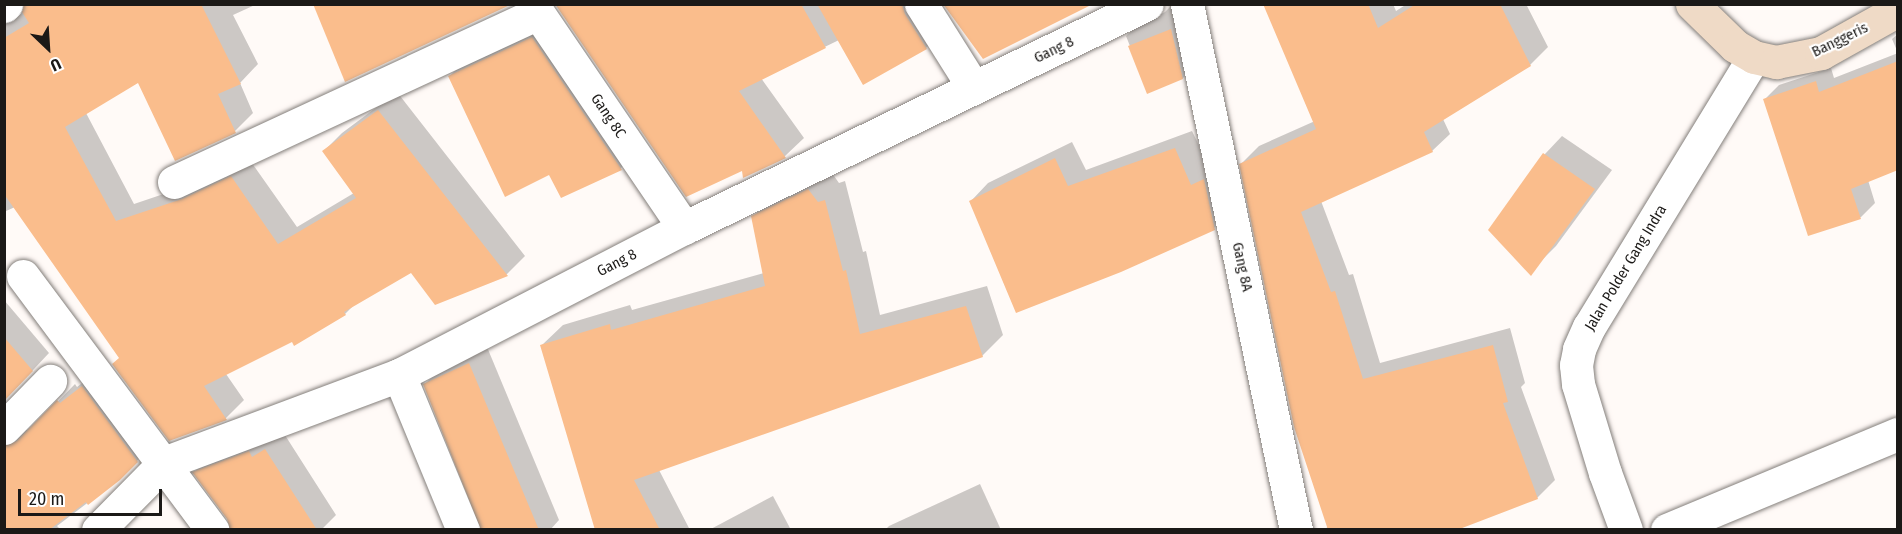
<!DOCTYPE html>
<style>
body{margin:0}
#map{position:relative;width:1902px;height:534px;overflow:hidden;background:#fffaf7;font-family:"Fira Sans Condensed",sans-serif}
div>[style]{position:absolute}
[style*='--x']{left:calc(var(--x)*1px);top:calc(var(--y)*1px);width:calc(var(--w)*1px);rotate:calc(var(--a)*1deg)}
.shadow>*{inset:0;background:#0003}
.building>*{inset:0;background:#fabd8c}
.roads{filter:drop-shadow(0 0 2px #847f7b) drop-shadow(0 0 2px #847f7b)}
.street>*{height:33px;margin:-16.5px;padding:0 16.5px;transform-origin:16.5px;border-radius:16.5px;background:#fff}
.secondary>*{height:33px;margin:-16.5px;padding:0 16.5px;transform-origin:16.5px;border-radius:16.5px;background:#efdac6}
span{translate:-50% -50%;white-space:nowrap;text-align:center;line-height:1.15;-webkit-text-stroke:4.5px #fff;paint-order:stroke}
.street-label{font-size:15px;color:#1b1917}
.frame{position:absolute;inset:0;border:6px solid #1b1917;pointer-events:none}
.north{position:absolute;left:18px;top:18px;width:60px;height:60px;-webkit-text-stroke:4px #fff;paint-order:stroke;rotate:155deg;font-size:16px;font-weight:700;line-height:24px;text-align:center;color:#1b1917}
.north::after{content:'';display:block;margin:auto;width:21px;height:27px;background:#1b1917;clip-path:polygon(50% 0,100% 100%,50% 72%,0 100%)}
.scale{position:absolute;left:18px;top:489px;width:144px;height:27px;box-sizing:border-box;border:3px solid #1b1917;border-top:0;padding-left:8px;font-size:18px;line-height:21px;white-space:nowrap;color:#1b1917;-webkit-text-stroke:4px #fff;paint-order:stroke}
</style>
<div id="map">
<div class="shadow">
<div style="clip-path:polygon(4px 4px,257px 4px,233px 15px,258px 64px,240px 83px,253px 113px,235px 131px,138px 81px,86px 113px,134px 204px,202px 181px,249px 159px,297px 227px,354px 193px,324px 151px,342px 133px,397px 92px,525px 256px,507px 274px,436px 303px,411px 271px,356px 303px,345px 314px,226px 374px,244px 400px,226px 418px,170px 439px,121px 357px,15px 207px,4px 212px)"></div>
<div style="clip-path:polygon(557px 4px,930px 4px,945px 30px,926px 48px,863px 83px,839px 40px,761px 78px,804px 138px,785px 156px,745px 176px,743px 169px)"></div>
<div style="clip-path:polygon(1173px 4px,1193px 68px,1183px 78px,1148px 92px,1126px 36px,1136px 26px,1165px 12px)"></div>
<div style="clip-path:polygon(1265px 4px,1393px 4px,1396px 11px,1407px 4px,1526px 4px,1548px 47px,1530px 65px,1443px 119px,1450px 134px,1432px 151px,1321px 201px,1349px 275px,1353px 274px,1380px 363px,1510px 328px,1525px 383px,1521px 387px,1555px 480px,1537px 498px,1452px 530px,1325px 530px,1328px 526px,1241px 164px,1259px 146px,1315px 121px)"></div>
<div style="clip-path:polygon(549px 20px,638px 151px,621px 168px,550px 173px,450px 76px,467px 58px)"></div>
<div style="clip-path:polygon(1898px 34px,1898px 53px,1892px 39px)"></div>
<div style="clip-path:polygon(1898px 53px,1898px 168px,1868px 180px,1875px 203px,1861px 217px,1809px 234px,1765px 99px,1779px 85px,1831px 68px,1834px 78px)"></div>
<div style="clip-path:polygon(1192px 131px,1231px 211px,1214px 228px,971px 201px,988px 183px,1072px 142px,1086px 170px)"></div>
<div style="clip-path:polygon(1562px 136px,1612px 170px,1556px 246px,1538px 264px,1490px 230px,1545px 154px)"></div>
<div style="clip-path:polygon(829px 169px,839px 183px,845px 181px,863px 252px,866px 251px,880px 315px,987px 286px,1003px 335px,982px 356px,659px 470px,690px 530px,597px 530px,542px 345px,563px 325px,630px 305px,632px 310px,764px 273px,753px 217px,773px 196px)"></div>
<div style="clip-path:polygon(4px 300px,49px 353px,4px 401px)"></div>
<div style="clip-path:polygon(487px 347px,559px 520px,550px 530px,483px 530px,425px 384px,442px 367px)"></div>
<div style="clip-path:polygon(99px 370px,154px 444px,119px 479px,57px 526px,61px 530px,4px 530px,4px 419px,17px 430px,27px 430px,35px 425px,75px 384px,77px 387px)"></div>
<div style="clip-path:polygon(283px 432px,336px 515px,321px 530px,232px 530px,229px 519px,194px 472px,212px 455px)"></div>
<div style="clip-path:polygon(980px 484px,1001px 530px,885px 530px,889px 526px)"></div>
<div style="clip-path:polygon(773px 496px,791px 530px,709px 530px)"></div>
</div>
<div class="building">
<div style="clip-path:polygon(24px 4px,201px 4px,241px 84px,218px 94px,236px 133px,175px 161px,138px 83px,65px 127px,116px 221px,182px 199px,231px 176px,278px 244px,356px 198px,322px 151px,378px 110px,508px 276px,435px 305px,411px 273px,344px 312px,346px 315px,294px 346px,292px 342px,204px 386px,227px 420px,169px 441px,112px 364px,119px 358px,4px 194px,4px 38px,29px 23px,22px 12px)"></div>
<div style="clip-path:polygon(313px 4px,512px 4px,345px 82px)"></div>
<div style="clip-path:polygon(555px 4px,801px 4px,826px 48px,739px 91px,786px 158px,743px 178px,742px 171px,686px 197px)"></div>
<div style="clip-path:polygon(817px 4px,902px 4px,905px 14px,927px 49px,863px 85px)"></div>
<div style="clip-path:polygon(943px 4px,1093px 4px,983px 59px)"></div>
<div style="clip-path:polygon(1263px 4px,1368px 4px,1378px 28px,1416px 4px,1500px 4px,1531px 66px,1424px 132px,1433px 152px,1301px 212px,1331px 292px,1335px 291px,1363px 379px,1493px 345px,1508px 402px,1503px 403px,1538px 499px,1457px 530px,1328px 530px,1294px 427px,1239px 164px,1316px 129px)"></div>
<div style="clip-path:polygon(1171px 29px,1183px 79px,1147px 94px,1128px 46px)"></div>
<div style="clip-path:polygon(532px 37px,622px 170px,561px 198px,549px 175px,505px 197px,448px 76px)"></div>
<div style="clip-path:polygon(1898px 61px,1898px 170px,1851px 189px,1861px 219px,1808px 236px,1763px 99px,1816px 81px,1819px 92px)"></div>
<div style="clip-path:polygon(1175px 148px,1191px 185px,1204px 179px,1215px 230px,1121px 272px,1016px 313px,969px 201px,1055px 158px,1068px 186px)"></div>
<div style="clip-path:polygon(1543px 153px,1595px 189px,1531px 276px,1488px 230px)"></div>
<div style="clip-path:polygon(808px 189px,818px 202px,825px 200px,843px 271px,846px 270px,860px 334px,966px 306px,983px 357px,634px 480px,660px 530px,595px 530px,540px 345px,610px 324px,611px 330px,765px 286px,751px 216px)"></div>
<div style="clip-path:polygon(4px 337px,33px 371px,4px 401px)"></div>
<div style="clip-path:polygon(469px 363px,539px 530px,481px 530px,423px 384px)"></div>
<div style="clip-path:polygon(82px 386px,138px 462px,120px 480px,88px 505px,86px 502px,49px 530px,4px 530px,4px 446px,17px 441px,57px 400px,60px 403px)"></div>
<div style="clip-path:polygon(265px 449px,317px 530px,230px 530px,227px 519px,192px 472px,249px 451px,252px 457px)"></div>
</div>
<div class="roads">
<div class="street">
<div style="--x:532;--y:4;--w:271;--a:55.8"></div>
<div style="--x:921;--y:4;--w:99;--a:57.8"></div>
<div style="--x:1187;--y:4;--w:537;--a:78.29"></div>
<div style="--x:4;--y:6;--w:3;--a:-45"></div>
<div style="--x:174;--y:182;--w:401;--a:-24.9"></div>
<div style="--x:23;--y:276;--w:317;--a:53.3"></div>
<div style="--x:399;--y:375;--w:168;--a:67.6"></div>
<div style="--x:4;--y:428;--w:66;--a:-45.6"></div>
<div style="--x:98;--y:530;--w:94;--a:-45.4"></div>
<div style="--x:164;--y:463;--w:251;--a:-20.5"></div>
<div style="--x:399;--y:375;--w:321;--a:-27.3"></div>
<div style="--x:684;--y:228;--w:514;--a:-25.82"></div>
<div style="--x:1626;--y:530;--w:61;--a:-110.2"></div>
<div style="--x:1605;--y:473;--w:93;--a:-106.9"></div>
<div style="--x:1578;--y:384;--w:19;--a:-96"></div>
<div style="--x:1576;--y:365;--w:16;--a:-79"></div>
<div style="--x:1579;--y:349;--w:24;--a:-66"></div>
<div style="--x:1589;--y:327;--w:316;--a:-58.6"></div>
<div style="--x:1667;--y:530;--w:250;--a:-22.6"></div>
</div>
<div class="secondary">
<div style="--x:1692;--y:4;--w:60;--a:44.3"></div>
<div style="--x:1735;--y:46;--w:22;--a:30"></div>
<div style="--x:1754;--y:57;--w:23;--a:13"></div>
<div style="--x:1776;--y:62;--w:46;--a:-11.3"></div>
<div style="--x:1821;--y:53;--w:88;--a:-29.2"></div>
</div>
</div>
<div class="street-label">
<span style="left:1840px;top:40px;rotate:-26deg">Banggeris</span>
<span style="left:1054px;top:50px;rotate:-26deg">Gang 8</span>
<span style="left:608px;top:116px;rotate:56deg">Gang 8C</span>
<span style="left:617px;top:263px;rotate:-27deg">Gang 8</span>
<span style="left:1242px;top:267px;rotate:78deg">Gang 8A</span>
<span style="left:1626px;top:268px;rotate:-59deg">Jalan Polder Gang Indra</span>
</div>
<div class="frame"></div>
<div class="north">U</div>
<div class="scale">20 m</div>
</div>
